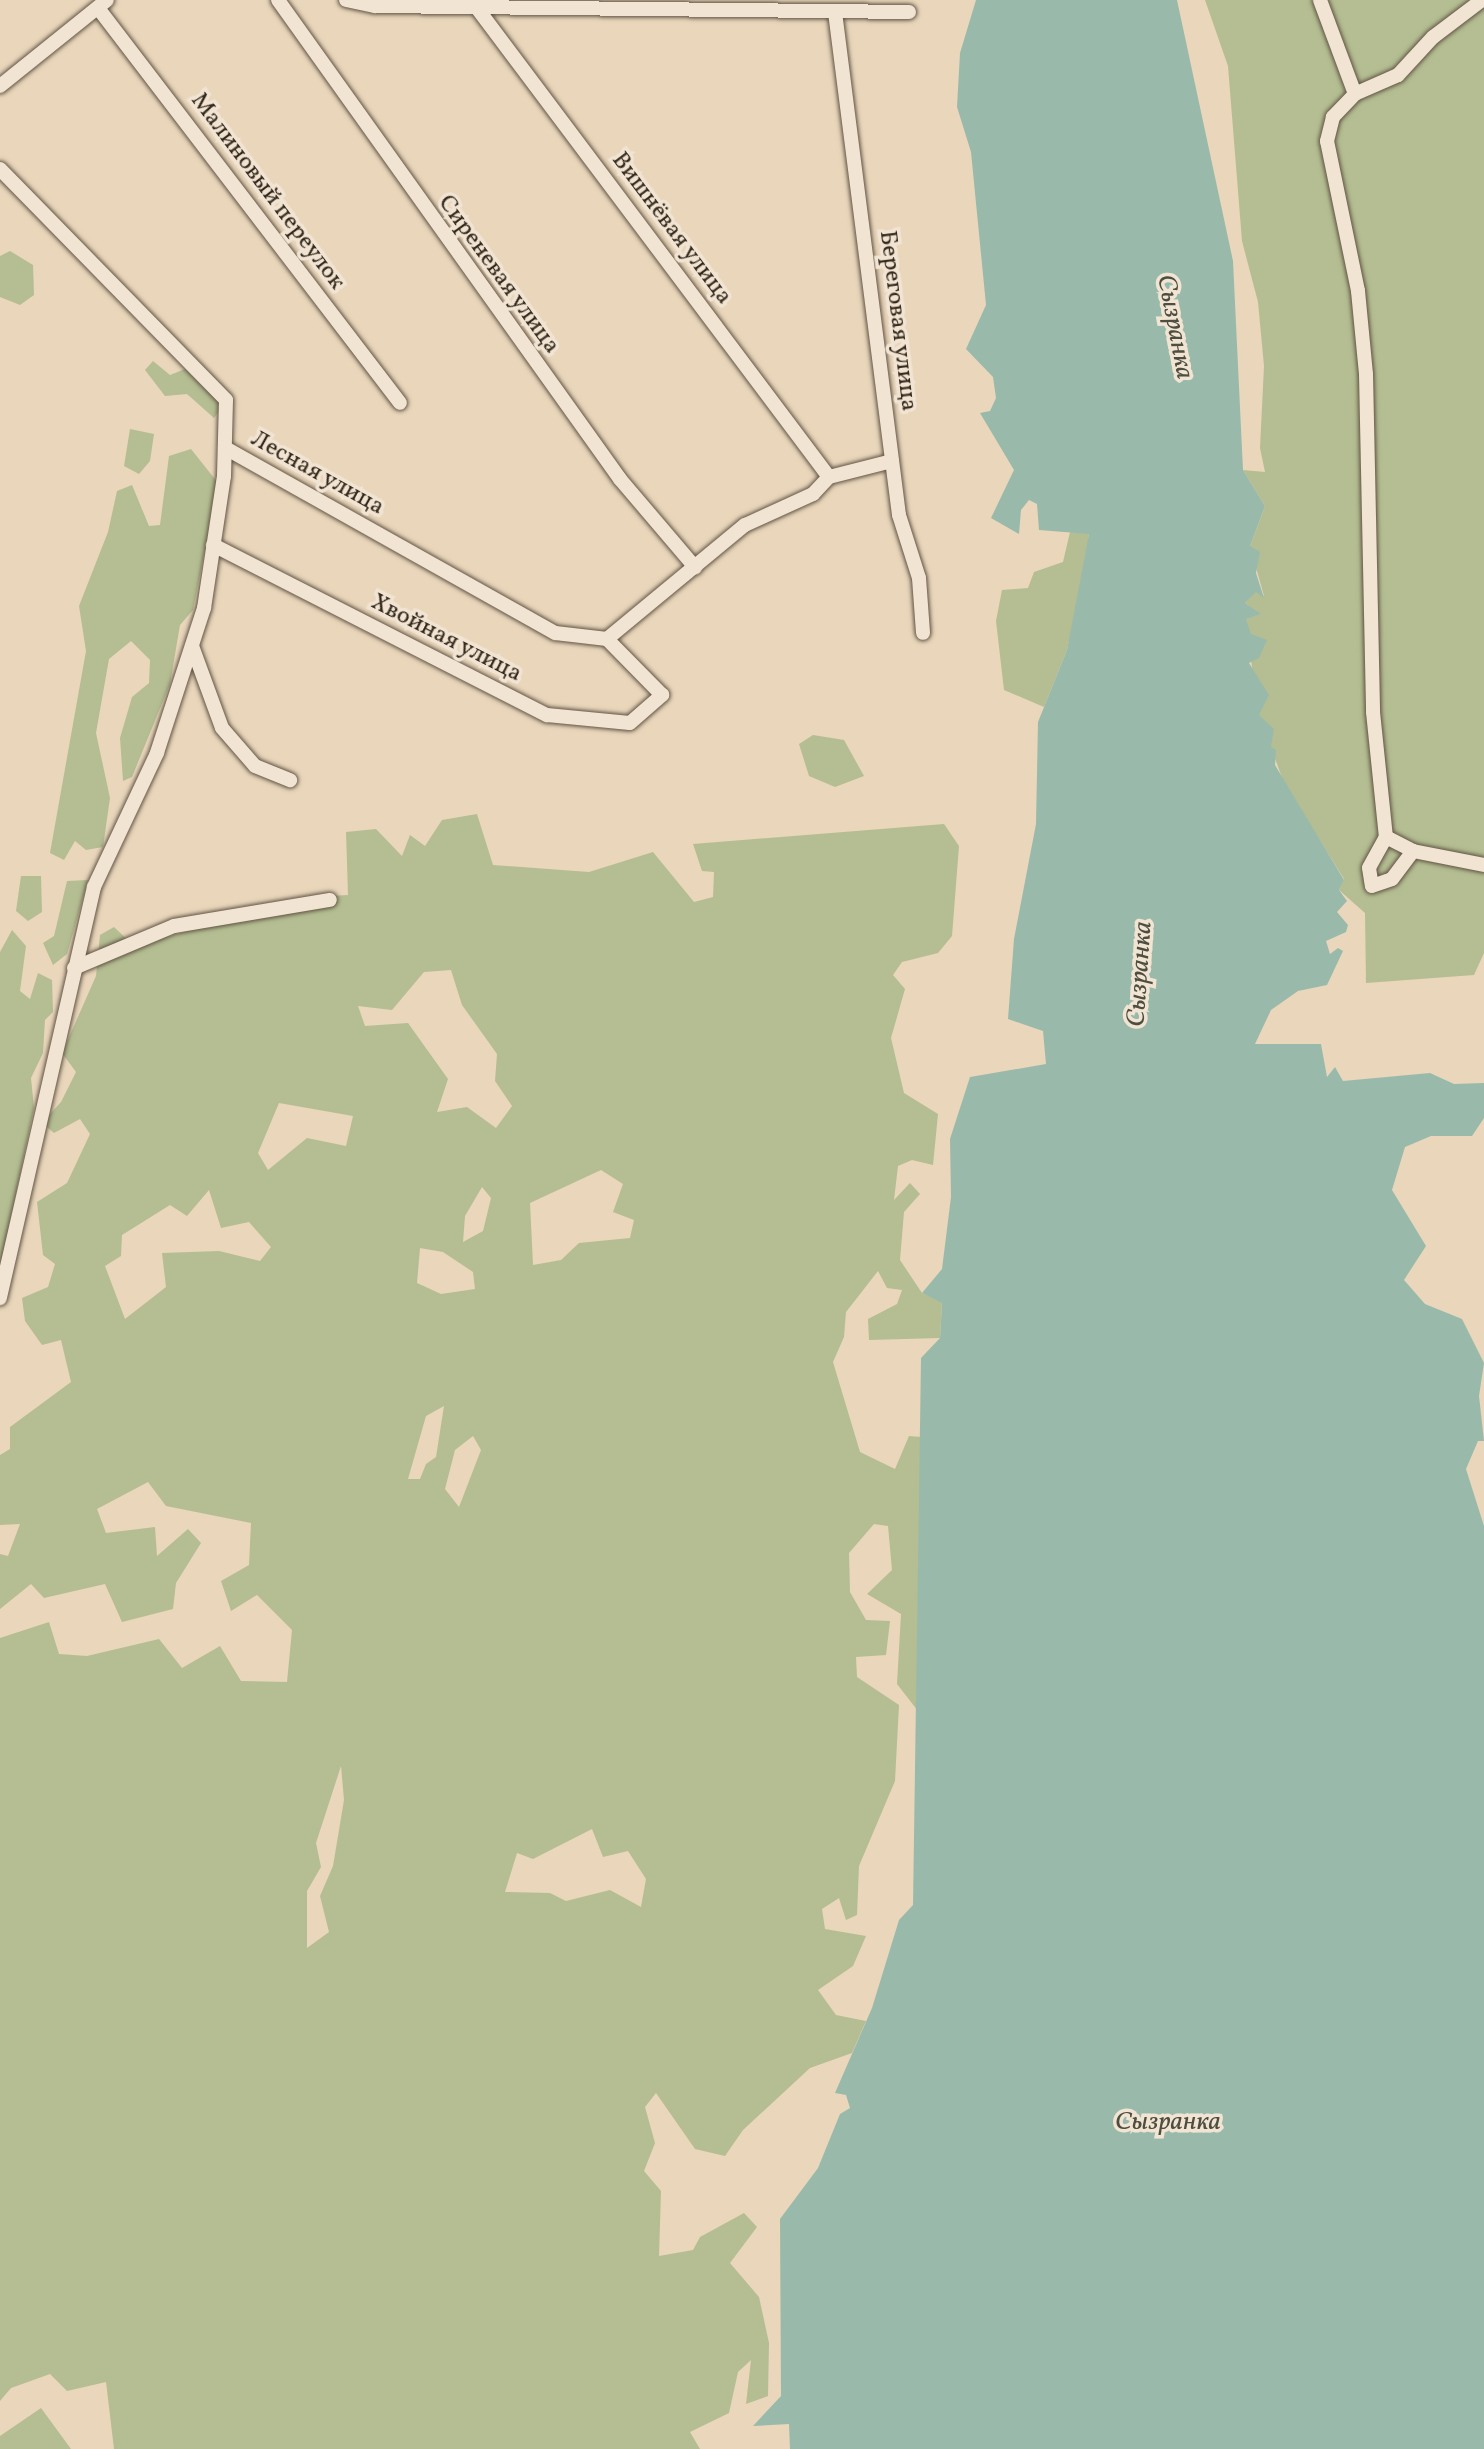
<!DOCTYPE html>
<meta charset="utf-8">
<style>
body{margin:0}
#map{position:relative;width:1484px;height:2449px;overflow:hidden;background:#e9d6bb;font-family:Vollkorn,serif}
div>[style]{position:absolute}
[style*='--x']{left:calc(var(--x)*1px);top:calc(var(--y)*1px);width:calc(var(--w)*1px);rotate:calc(var(--a)*1deg)}
.green>*{inset:0;background:#b4be92}
.water>*{inset:0;background:#99baaa}
.roads{filter:drop-shadow(0 0 2px #615444) drop-shadow(0 0 2px #615444)}
.minor>*{height:14px;margin:-7px;padding:0 7px;transform-origin:7px;border-radius:7px;background:#f1e4d3}
span{translate:-50% -50%;white-space:nowrap;text-align:center;line-height:1.15;-webkit-text-stroke:7px #f1e4d3;paint-order:stroke}
.street-label{font-size:24px;color:#34291c}
.water-label{font-size:26px;color:#4d4d40;font-style:italic}
</style>
<div id="map">
<div class="green">
<div style="clip-path:polygon(1205px 0,1484px 0,1484px 953px,1474px 975px,1366px 983px,1365px 913px,1339px 890px,1344px 879px,1284px 783px,1259px 715px,1245px 619px,1260px 614px,1245px 603px,1256px 591px,1264px 596px,1250px 546px,1265px 506px,1243px 470px,1265px 472px,1260px 448px,1264px 366px,1258px 302px,1242px 241px,1228px 66px)"></div>
<div style="clip-path:polygon(10px 251px,33px 265px,34px 295px,20px 305px,0 297px,0 256px)"></div>
<div style="clip-path:polygon(153px 361px,170px 375px,185px 369px,223px 406px,214px 418px,187px 394px,165px 396px,145px 370px)"></div>
<div style="clip-path:polygon(130px 429px,154px 434px,150px 461px,139px 474px,124px 466px)"></div>
<div style="clip-path:polygon(191px 449px,218px 483px,193px 610px,180px 625px,170px 684px,132px 777px,123px 781px,120px 738px,132px 697px,149px 683px,150px 660px,131px 641px,109px 659px,96px 733px,110px 798px,103px 847px,86px 850px,75px 841px,64px 860px,50px 853px,86px 651px,79px 606px,108px 532px,117px 491px,132px 485px,149px 526px,160px 525px,169px 456px)"></div>
<div style="clip-path:polygon(1070px 532px,1089px 533px,1086px 565px,1067px 650px,1044px 707px,1004px 690px,996px 621px,1002px 590px,1028px 588px,1034px 572px,1063px 562px)"></div>
<div style="clip-path:polygon(813px 735px,844px 740px,864px 776px,835px 787px,809px 776px,799px 744px)"></div>
<div style="clip-path:polygon(evenodd,477px 814px,493px 865px,589px 872px,653px 852px,694px 902px,713px 897px,714px 872px,702px 871px,693px 844px,944px 824px,959px 846px,952px 936px,938px 953px,902px 962px,893px 975px,905px 989px,891px 1038px,904px 1093px,938px 1114px,933px 1165px,912px 1160px,898px 1166px,894px 1200px,910px 1183px,920px 1194px,904px 1212px,900px 1260px,922px 1293px,942px 1302px,940px 1338px,869px 1340px,868px 1319px,897px 1304px,902px 1290px,887px 1288px,878px 1271px,846px 1312px,844px 1337px,833px 1362px,860px 1452px,895px 1469px,909px 1436px,921px 1437px,918px 1711px,897px 1684px,901px 1614px,867px 1594px,892px 1570px,888px 1526px,874px 1524px,849px 1553px,850px 1592px,866px 1620px,890px 1621px,886px 1655px,856px 1657px,857px 1677px,899px 1705px,895px 1781px,859px 1866px,857px 1915px,846px 1920px,839px 1898px,822px 1909px,825px 1929px,866px 1936px,853px 1966px,818px 1990px,836px 2015px,866px 2021px,852px 2053px,810px 2068px,743px 2130px,725px 2156px,695px 2149px,656px 2093px,645px 2107px,655px 2143px,644px 2171px,661px 2191px,659px 2256px,693px 2250px,700px 2237px,744px 2213px,757px 2227px,730px 2263px,759px 2297px,769px 2343px,768px 2396px,746px 2404px,751px 2360px,738px 2372px,729px 2413px,690px 2432px,700px 2449px,114px 2449px,106px 2382px,67px 2391px,50px 2374px,11px 2388px,0 2401px,0 1638px,49px 1622px,59px 1654px,87px 1656px,159px 1639px,182px 1668px,220px 1646px,241px 1681px,287px 1682px,292px 1630px,257px 1595px,231px 1611px,221px 1581px,249px 1565px,251px 1523px,166px 1506px,148px 1482px,97px 1509px,106px 1533px,155px 1527px,157px 1556px,188px 1529px,201px 1543px,176px 1583px,173px 1609px,122px 1622px,105px 1584px,44px 1598px,31px 1584px,0 1609px,0 1554px,8px 1556px,20px 1524px,0 1525px,0 1455px,10px 1449px,10px 1427px,71px 1382px,61px 1340px,42px 1345px,25px 1321px,22px 1298px,48px 1287px,55px 1264px,43px 1255px,37px 1202px,67px 1183px,90px 1134px,80px 1119px,54px 1133px,42px 1123px,61px 1102px,76px 1072px,62px 1053px,96px 976px,100px 935px,114px 927px,134px 946px,310px 897px,348px 895px,346px 832px,376px 829px,402px 856px,410px 835px,425px 846px,442px 820px,477px 814px,451px 970px,462px 1005px,497px 1054px,495px 1081px,512px 1106px,496px 1128px,467px 1107px,437px 1112px,448px 1079px,408px 1023px,365px 1026px,358px 1006px,392px 1010px,424px 972px,451px 970px,477px 814px,279px 1103px,353px 1116px,346px 1146px,307px 1138px,268px 1170px,258px 1153px,279px 1103px,477px 814px,601px 1170px,623px 1184px,613px 1212px,634px 1220px,630px 1238px,579px 1243px,561px 1260px,533px 1265px,530px 1203px,601px 1170px,477px 814px,482px 1187px,491px 1198px,483px 1231px,463px 1242px,465px 1216px,482px 1187px,477px 814px,209px 1190px,221px 1228px,249px 1222px,271px 1247px,260px 1261px,219px 1251px,162px 1253px,166px 1287px,125px 1319px,105px 1266px,121px 1256px,122px 1235px,170px 1205px,187px 1216px,209px 1190px,477px 814px,420px 1248px,443px 1252px,473px 1272px,475px 1289px,441px 1294px,417px 1283px,420px 1248px,477px 814px,444px 1406px,436px 1457px,426px 1464px,420px 1479px,408px 1479px,426px 1416px,444px 1406px,477px 814px,473px 1436px,481px 1450px,459px 1507px,445px 1489px,455px 1450px,473px 1436px,477px 814px,341px 1766px,344px 1800px,333px 1866px,320px 1896px,329px 1932px,307px 1948px,307px 1891px,321px 1867px,316px 1843px,341px 1766px,477px 814px,592px 1829px,603px 1857px,628px 1851px,646px 1879px,641px 1907px,610px 1890px,566px 1901px,550px 1893px,505px 1892px,517px 1853px,533px 1859px,592px 1829px)"></div>
<div style="clip-path:polygon(21px 876px,41px 876px,42px 912px,28px 921px,16px 911px)"></div>
<div style="clip-path:polygon(88px 880px,67px 954px,53px 965px,43px 943px,54px 936px,67px 881px)"></div>
<div style="clip-path:polygon(12px 930px,26px 946px,20px 991px,30px 999px,38px 973px,52px 980px,53px 1012px,45px 1020px,43px 1053px,31px 1078px,34px 1108px,0 1269px,0 952px)"></div>
<div style="clip-path:polygon(41px 2408px,71px 2449px,0 2449px,0 2436px)"></div>
</div>
<div class="water">
<div style="clip-path:polygon(976px 0,1177px 0,1233px 261px,1243px 470px,1265px 506px,1250px 546px,1260px 552px,1256px 573px,1264px 598px,1256px 592px,1245px 603px,1261px 614px,1246px 619px,1251px 634px,1267px 640px,1259px 658px,1249px 663px,1269px 695px,1259px 715px,1274px 729px,1271px 747px,1276px 750px,1275px 765px,1344px 880px,1339px 890px,1347px 901px,1337px 912px,1348px 925px,1346px 932px,1326px 941px,1330px 954px,1338px 948px,1343px 951px,1327px 985px,1298px 991px,1271px 1010px,1255px 1044px,1321px 1044px,1327px 1077px,1335px 1067px,1343px 1081px,1430px 1073px,1454px 1084px,1484px 1083px,1484px 1118px,1472px 1136px,1431px 1136px,1405px 1147px,1392px 1190px,1426px 1246px,1404px 1280px,1425px 1304px,1462px 1319px,1484px 1363px,1479px 1396px,1484px 1441px,1478px 1441px,1466px 1469px,1484px 1526px,1484px 2449px,790px 2449px,789px 2424px,753px 2426px,781px 2396px,780px 2219px,818px 2168px,840px 2114px,850px 2108px,846px 2095px,835px 2093px,872px 2008px,899px 1920px,913px 1905px,921px 1358px,940px 1338px,942px 1303px,922px 1293px,942px 1269px,951px 1197px,950px 1139px,970px 1077px,1046px 1064px,1043px 1031px,1008px 1019px,1014px 939px,1036px 824px,1038px 722px,1067px 650px,1089px 534px,1039px 530px,1037px 504px,1029px 500px,1021px 510px,1019px 534px,991px 518px,1014px 470px,980px 413px,990px 411px,996px 398px,993px 377px,966px 349px,986px 305px,971px 152px,957px 107px,960px 53px)"></div>
</div>
<div class="roads">
<div class="minor">
<div style="--x:278;--y:0;--w:589;--a:54.47"></div>
<div style="--x:620;--y:479;--w:116;--a:49.6"></div>
<div style="--x:346;--y:0;--w:30;--a:12"></div>
<div style="--x:375;--y:6;--w:534;--a:0.64"></div>
<div style="--x:1320;--y:0;--w:100;--a:69.6"></div>
<div style="--x:1482;--y:0;--w:61;--a:142.9"></div>
<div style="--x:1433;--y:37;--w:52;--a:132.6"></div>
<div style="--x:1398;--y:75;--w:47;--a:156.2"></div>
<div style="--x:1355;--y:94;--w:32;--a:134"></div>
<div style="--x:1333;--y:117;--w:25;--a:104"></div>
<div style="--x:1327;--y:141;--w:153;--a:78.3"></div>
<div style="--x:1358;--y:291;--w:83;--a:84.5"></div>
<div style="--x:1366;--y:374;--w:338;--a:88.8"></div>
<div style="--x:1373;--y:712;--w:126;--a:84.1"></div>
<div style="--x:1386;--y:837;--w:30;--a:27"></div>
<div style="--x:1413;--y:851;--w:72;--a:11.2"></div>
<div style="--x:98;--y:8;--w:497;--a:52.6"></div>
<div style="--x:477;--y:8;--w:586;--a:53.11"></div>
<div style="--x:835;--y:12;--w:507;--a:82.75"></div>
<div style="--x:899;--y:515;--w:66;--a:72.4"></div>
<div style="--x:919;--y:578;--w:55;--a:85.8"></div>
<div style="--x:0;--y:86;--w:137;--a:-38.8"></div>
<div style="--x:0;--y:169;--w:323;--a:45.6"></div>
<div style="--x:226;--y:400;--w:76;--a:91.5"></div>
<div style="--x:224;--y:476;--w:134;--a:98.6"></div>
<div style="--x:204;--y:608;--w:152;--a:108"></div>
<div style="--x:157;--y:753;--w:148;--a:115.2"></div>
<div style="--x:94;--y:887;--w:422;--a:102.9"></div>
<div style="--x:213;--y:545;--w:375;--a:27"></div>
<div style="--x:547;--y:715;--w:83;--a:5.5"></div>
<div style="--x:630;--y:723;--w:43;--a:-41.2"></div>
<div style="--x:662;--y:695;--w:78;--a:-134.5"></div>
<div style="--x:607;--y:639;--w:52;--a:-173.4"></div>
<div style="--x:555;--y:633;--w:378;--a:-150.7"></div>
<div style="--x:607;--y:639;--w:179;--a:-39.6"></div>
<div style="--x:745;--y:525;--w:75;--a:-24.5"></div>
<div style="--x:813;--y:494;--w:23;--a:-47"></div>
<div style="--x:829;--y:477;--w:65;--a:-14.3"></div>
<div style="--x:192;--y:646;--w:87;--a:69.9"></div>
<div style="--x:222;--y:728;--w:50;--a:49"></div>
<div style="--x:255;--y:766;--w:38;--a:22"></div>
<div style="--x:1386;--y:837;--w:35;--a:119"></div>
<div style="--x:1369;--y:868;--w:18;--a:81"></div>
<div style="--x:1372;--y:886;--w:21;--a:-19"></div>
<div style="--x:1392;--y:879;--w:35;--a:-53"></div>
<div style="--x:74;--y:968;--w:108;--a:-22.8"></div>
<div style="--x:174;--y:926;--w:158;--a:-9.5"></div>
</div>
</div>
<div class="street-label">
<span style="left:267px;top:192px;rotate:53deg">Малиновый переулок</span>
<span style="left:671px;top:229px;rotate:53deg">Вишнёвая улица</span>
<span style="left:498px;top:275px;rotate:54deg">Сиреневая улица</span>
<span style="left:897px;top:321px;rotate:83deg">Береговая улица</span>
<span style="left:317px;top:474px;rotate:29deg">Лесная улица</span>
<span style="left:446px;top:639px;rotate:27deg">Хвойная улица</span>
</div>
<div class="water-label">
<span style="left:1174px;top:327px;rotate:79deg">Сызранка</span>
<span style="left:1141px;top:974px;rotate:-86deg">Сызранка</span>
<span style="left:1168px;top:2123px">Сызранка</span>
</div>
</div>
